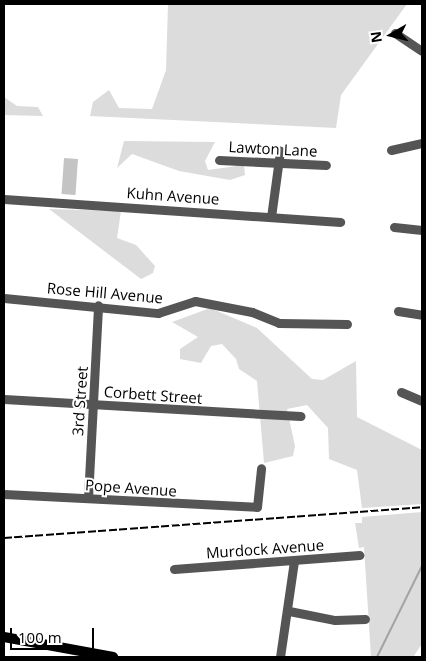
<!DOCTYPE html>
<style>
body{margin:0}
#map{position:relative;width:426px;height:661px;overflow:hidden;background:#fff;font-family:"Open Sans",sans-serif}
div>[style]{position:absolute}
[style*='--x']{left:calc(var(--x)*1px);top:calc(var(--y)*1px);width:calc(var(--w)*1px);rotate:calc(var(--a)*1deg)}
.green>*{inset:0;background:#dcdcdc}
.stream>*{height:2px;margin:-1px;padding:0 1px;transform-origin:1px;border-radius:1px;background:#a3a3a3}
.building>*{inset:0;background:#c4c4c4;transform-origin:0 0}
.minor>*{height:9px;margin:-4.5px;padding:0 4.5px;transform-origin:4.5px;border-radius:4.5px;background:#555}
.major>*{height:10px;margin:-5px;padding:0 5px;transform-origin:5px;border-radius:5px;background:#000}
.rail>*{height:2px;margin-top:-1px;transform-origin:0;background:repeating-linear-gradient(90deg,#000 0 8px,transparent 0 10.5px)}
span{translate:-50% -50%;white-space:nowrap;text-align:center;line-height:1.15;-webkit-text-stroke:4px #fff;paint-order:stroke}
.street-label{font-size:15px;color:#000}
.frame{position:absolute;inset:0;border:5px solid #000;pointer-events:none}
.north{position:absolute;left:366px;top:10px;width:50px;height:50px;-webkit-text-stroke:4px #fff;paint-order:stroke;rotate:262deg;font-size:14px;font-weight:700;line-height:20px;text-align:center;color:#000}
.north::after{content:'';display:block;margin:auto;width:18px;height:22px;background:#000;clip-path:polygon(50% 0,100% 100%,50% 72%,0 100%)}
.scale{position:absolute;left:10px;top:628px;width:84px;height:22px;box-sizing:border-box;border:2px solid #000;border-top:0;padding-left:6px;font-size:15px;line-height:18px;white-space:nowrap;color:#000;-webkit-text-stroke:4px #fff;paint-order:stroke}
</style>
<div id="map">
<div class="green">
<div style="clip-path:polygon(168px 4px,407px 4px,341px 95px,336px 128px,90px 116px,93px 102px,109px 90px,119px 108px,152px 109px,166px 70px)"></div>
<div style="clip-path:polygon(4px 97px,17px 106px,38px 107px,43px 116px,4px 115px)"></div>
<div style="clip-path:polygon(124px 141px,215px 142px,205px 161px,208px 170px,244px 165px,245px 175px,230px 180px,179px 171px,132px 154px,117px 168px)"></div>
<div style="clip-path:polygon(49px 209px,121px 211px,117px 238px,136px 245px,155px 266px,153px 273px,141px 279px)"></div>
<div style="clip-path:polygon(210px 308px,257px 328px,312px 379px,323px 380px,356px 361px,357px 417px,422px 450px,422px 504px,362px 508px,357px 470px,329px 459px,328px 428px,307px 405px,287px 409px,295px 446px,293px 456px,264px 463px,257px 381px,239px 369px,236px 359px,222px 344px,211px 346px,201px 363px,180px 359px,180px 349px,198px 337px,172px 322px)"></div>
<div style="clip-path:polygon(422px 512px,422px 644px,413px 657px,371px 657px,364px 547px,359px 548px,355px 523px,362px 523px,362px 517px)"></div>
</div>
<div class="stream">
<div style="--x:377;--y:657;--w:102;--a:-63.7"></div>
</div>
<div class="building">
<div style="left:64px;top:158px;width:14px;height:36px;rotate:4deg"></div>
</div>
<div class="minor">
<div style="--x:395;--y:33;--w:32;--a:34"></div>
<div style="--x:391;--y:150;--w:32;--a:-13"></div>
<div style="--x:219;--y:160;--w:107;--a:2.7"></div>
<div style="--x:4;--y:199;--w:337;--a:3.9"></div>
<div style="--x:271;--y:217;--w:67;--a:-82.2"></div>
<div style="--x:394;--y:227;--w:28;--a:6"></div>
<div style="--x:4;--y:298;--w:155;--a:5.6"></div>
<div style="--x:158;--y:313;--w:39;--a:-18"></div>
<div style="--x:195;--y:301;--w:58;--a:10.9"></div>
<div style="--x:252;--y:312;--w:29;--a:22"></div>
<div style="--x:279;--y:323;--w:68;--a:0.8"></div>
<div style="--x:398;--y:311;--w:24;--a:9"></div>
<div style="--x:401;--y:392;--w:23;--a:23"></div>
<div style="--x:4;--y:399;--w:297;--a:3.3"></div>
<div style="--x:4;--y:494;--w:253;--a:2.9"></div>
<div style="--x:257;--y:507;--w:39;--a:-84"></div>
<div style="--x:88;--y:498;--w:193;--a:-87"></div>
<div style="--x:174;--y:569;--w:186;--a:-4.3"></div>
<div style="--x:289;--y:611;--w:47;--a:11.1"></div>
<div style="--x:335;--y:620;--w:30;--a:-2"></div>
<div style="--x:280;--y:657;--w:97;--a:-81.7"></div>
</div>
<div class="major">
<div style="--x:4;--y:637;--w:111;--a:10.4"></div>
</div>
<div class="rail">
<div style="--x:4;--y:538;--w:419;--a:-4.2"></div>
</div>
<div class="street-label">
<span style="left:273px;top:149px;rotate:3deg">Lawton Lane</span>
<span style="left:173px;top:196px;rotate:4deg">Kuhn Avenue</span>
<span style="left:105px;top:293px;rotate:5deg">Rose Hill Avenue</span>
<span style="left:153px;top:395px;rotate:4deg">Corbett Street</span>
<span style="left:80px;top:401px;rotate:-86deg">3rd Street</span>
<span style="left:131px;top:488px;rotate:4deg">Pope Avenue</span>
<span style="left:265px;top:549px;rotate:-4deg">Murdock Avenue</span>
</div>
<div class="frame"></div>
<div class="north">N</div>
<div class="scale">100 m</div>
</div>
